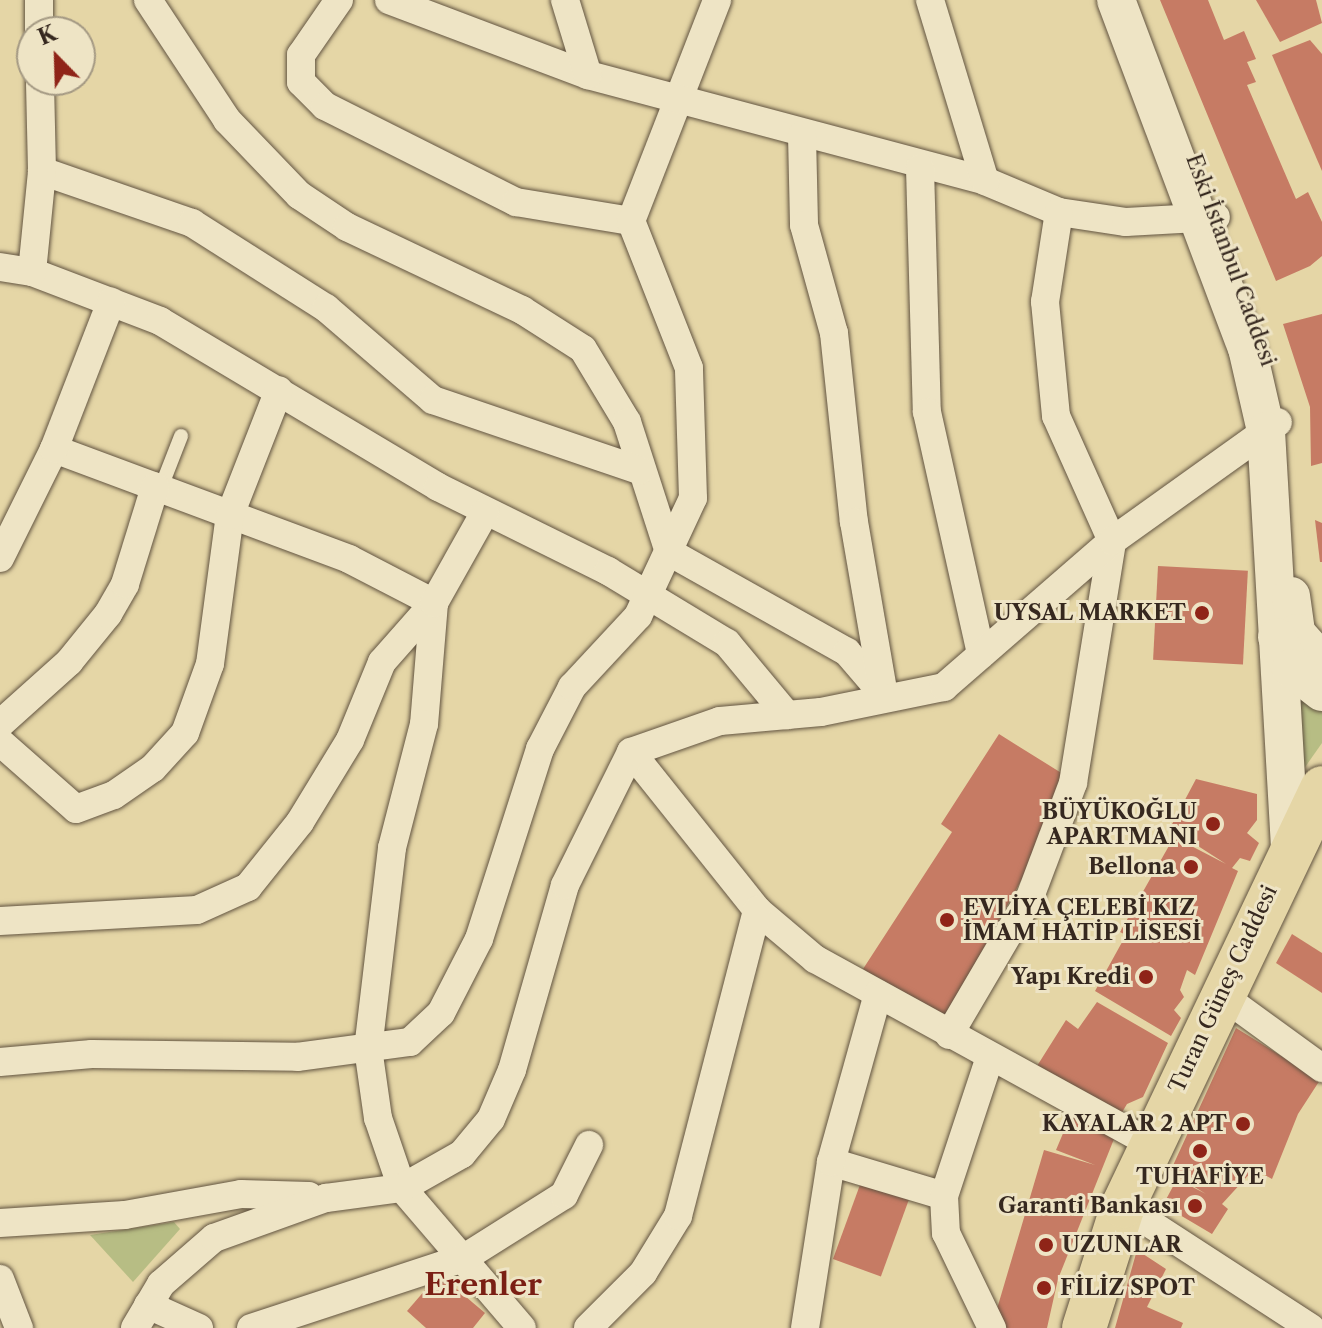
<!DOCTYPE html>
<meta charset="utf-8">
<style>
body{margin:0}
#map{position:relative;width:1322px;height:1328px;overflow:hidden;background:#e5d6a6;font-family:"Libre Caslon Text",serif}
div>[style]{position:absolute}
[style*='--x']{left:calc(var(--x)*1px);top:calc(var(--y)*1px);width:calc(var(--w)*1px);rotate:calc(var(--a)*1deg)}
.green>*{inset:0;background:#b7bd84}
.building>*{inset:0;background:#c67b64;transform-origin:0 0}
.roads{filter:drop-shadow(0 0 2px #625441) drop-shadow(0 0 2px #625441)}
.service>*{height:14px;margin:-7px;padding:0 7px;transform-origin:7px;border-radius:7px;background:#eee4c5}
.minor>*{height:28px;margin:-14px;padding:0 14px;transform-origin:14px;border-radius:14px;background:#eee4c5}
.secondary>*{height:38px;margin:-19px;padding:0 19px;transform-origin:19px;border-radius:19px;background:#eee4c5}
.primary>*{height:44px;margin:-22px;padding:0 22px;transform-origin:22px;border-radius:22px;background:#e5d6a6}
.dots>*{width:22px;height:22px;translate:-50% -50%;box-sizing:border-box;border:4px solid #eee4c5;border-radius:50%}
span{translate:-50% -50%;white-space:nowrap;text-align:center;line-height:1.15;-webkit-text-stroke:6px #eee4c5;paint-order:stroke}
.street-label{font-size:22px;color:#36281f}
.poi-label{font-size:22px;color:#36281f;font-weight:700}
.right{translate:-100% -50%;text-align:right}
.left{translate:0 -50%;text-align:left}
.district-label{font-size:30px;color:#7a1f14;font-weight:700}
.north{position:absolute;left:16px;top:16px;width:80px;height:80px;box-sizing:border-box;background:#eee4c5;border:2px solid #a49983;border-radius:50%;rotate:337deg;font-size:22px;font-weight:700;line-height:32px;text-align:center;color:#36281f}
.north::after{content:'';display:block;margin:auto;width:28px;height:36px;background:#8f2418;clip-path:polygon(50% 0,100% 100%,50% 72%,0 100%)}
</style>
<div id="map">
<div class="green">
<div style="clip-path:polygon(1298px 692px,1322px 707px,1322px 743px,1303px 770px)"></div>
<div style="clip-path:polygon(174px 1222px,180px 1229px,133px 1282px,90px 1235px)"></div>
</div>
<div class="building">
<div style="clip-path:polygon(1160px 0,1208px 0,1224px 40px,1244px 31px,1256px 59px,1247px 62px,1256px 82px,1247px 85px,1296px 199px,1308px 192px,1322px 222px,1322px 256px,1310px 266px,1276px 281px)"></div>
<div style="clip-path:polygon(1256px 0,1316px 0,1322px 23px,1280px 42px)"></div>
<div style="clip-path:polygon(1310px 40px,1322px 54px,1322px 171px,1272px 55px)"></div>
<div style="clip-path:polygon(1322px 314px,1322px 463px,1311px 466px,1310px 407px,1283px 324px)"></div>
<div style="clip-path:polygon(1315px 520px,1322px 523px,1322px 562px,1320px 562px)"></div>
<div style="left:1158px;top:566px;width:90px;height:94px;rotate:3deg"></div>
<div style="clip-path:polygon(999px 734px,1063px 774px,1027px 870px,943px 1021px,863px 969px,952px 832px,941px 824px)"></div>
<div style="clip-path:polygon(1196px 779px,1257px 794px,1257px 820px,1247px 833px,1259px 843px,1250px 861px,1240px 858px,1232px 868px,1238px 871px,1195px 975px,1187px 970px,1180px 990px,1184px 997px,1174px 1010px,1181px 1018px,1171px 1036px,1095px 991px,1126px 935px,1120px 932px,1174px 837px,1226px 864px,1170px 828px)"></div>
<div style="clip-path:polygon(1292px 934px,1322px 953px,1322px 993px,1276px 963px)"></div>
<div style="clip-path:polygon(1097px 1002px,1168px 1043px,1143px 1097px,1127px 1104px,1121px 1114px,1037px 1066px,1066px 1020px,1078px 1029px)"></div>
<div style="clip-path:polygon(1236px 1028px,1320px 1080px,1298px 1114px,1272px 1179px,1254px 1169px,1222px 1204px,1228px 1209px,1212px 1234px,1163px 1205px,1177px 1179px,1206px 1194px,1170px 1172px)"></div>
<div style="clip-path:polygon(1072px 1112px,1116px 1134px,1058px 1279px,1047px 1328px,1001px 1328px,994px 1319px,1044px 1150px,1095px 1165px,1056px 1150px)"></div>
<div style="left:861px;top:1182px;width:51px;height:82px;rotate:20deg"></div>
<div style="clip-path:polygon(1137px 1250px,1166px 1269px,1147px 1307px,1183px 1323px,1181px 1328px,1115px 1328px)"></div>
<div style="clip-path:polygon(439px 1274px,485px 1313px,473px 1328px,426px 1328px,407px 1311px)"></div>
</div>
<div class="roads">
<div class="service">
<div style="--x:160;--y:490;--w:58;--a:-68.7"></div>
</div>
<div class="minor">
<div style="--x:39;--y:0;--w:32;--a:90"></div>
<div style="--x:148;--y:0;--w:144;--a:56.6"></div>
<div style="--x:227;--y:120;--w:104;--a:46.2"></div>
<div style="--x:299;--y:195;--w:58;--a:33.7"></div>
<div style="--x:347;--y:227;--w:194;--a:25.4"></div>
<div style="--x:522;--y:310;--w:72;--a:32.6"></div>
<div style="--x:583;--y:349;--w:85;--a:58.9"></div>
<div style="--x:627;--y:422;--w:137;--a:72.1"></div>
<div style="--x:669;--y:552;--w:204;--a:29.3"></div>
<div style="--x:847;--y:652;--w:57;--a:49.3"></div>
<div style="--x:339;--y:0;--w:67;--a:124.6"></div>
<div style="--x:301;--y:55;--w:27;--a:90"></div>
<div style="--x:301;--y:82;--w:34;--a:45"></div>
<div style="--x:325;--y:106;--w:214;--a:26.7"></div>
<div style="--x:516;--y:202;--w:117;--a:9.4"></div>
<div style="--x:631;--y:221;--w:237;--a:-68.7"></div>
<div style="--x:389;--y:0;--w:213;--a:20.7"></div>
<div style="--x:588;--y:75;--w:411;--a:14.9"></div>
<div style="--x:985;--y:181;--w:80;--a:22.7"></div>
<div style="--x:1059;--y:212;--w:68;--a:8.5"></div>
<div style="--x:1126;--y:222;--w:90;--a:-3.2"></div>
<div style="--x:565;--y:0;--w:78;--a:73"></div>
<div style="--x:930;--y:0;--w:189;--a:73.1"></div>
<div style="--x:802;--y:135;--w:90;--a:88.7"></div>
<div style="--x:804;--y:225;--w:112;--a:74.5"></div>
<div style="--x:834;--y:333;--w:190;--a:84"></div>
<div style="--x:854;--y:522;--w:176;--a:80.2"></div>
<div style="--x:920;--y:168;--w:244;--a:88.4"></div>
<div style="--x:927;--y:412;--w:248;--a:77.4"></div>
<div style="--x:42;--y:171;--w:159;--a:19.1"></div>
<div style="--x:192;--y:223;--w:159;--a:32.4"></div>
<div style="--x:326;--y:308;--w:141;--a:40.7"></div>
<div style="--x:433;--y:400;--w:218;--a:18.8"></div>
<div style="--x:0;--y:267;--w:32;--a:9"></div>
<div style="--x:32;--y:272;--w:137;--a:20.9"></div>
<div style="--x:160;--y:321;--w:324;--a:30.8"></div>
<div style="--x:438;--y:487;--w:190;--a:26.3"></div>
<div style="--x:608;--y:571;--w:139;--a:31.2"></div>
<div style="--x:727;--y:643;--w:94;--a:50.2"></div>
<div style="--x:32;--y:272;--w:101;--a:-84.3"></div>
<div style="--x:42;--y:171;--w:91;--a:-91.3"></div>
<div style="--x:54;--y:449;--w:315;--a:20.4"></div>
<div style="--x:349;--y:559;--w:96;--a:27.4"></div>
<div style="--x:0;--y:558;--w:122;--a:-63.6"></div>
<div style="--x:54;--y:449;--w:158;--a:-68.8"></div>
<div style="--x:434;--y:603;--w:121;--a:94.7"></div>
<div style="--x:424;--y:724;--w:128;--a:104.5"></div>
<div style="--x:392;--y:848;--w:201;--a:96.8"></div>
<div style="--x:368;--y:1048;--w:71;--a:81.9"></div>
<div style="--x:378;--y:1118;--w:74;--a:71.1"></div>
<div style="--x:402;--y:1188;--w:184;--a:49.4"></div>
<div style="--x:0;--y:724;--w:93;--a:-41.9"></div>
<div style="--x:69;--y:662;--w:62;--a:-50.9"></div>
<div style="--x:108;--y:614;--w:34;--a:-60"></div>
<div style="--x:125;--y:584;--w:102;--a:-72.8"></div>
<div style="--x:0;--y:742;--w:101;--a:41.4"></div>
<div style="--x:76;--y:809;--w:40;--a:-20.2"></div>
<div style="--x:114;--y:795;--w:47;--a:-34.7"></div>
<div style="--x:153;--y:768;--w:47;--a:-47.6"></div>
<div style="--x:185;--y:733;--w:73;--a:-70.1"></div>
<div style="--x:210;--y:664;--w:150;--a:-82.4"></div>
<div style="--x:230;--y:515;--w:134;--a:-68.6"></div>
<div style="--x:631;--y:752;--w:202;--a:51.4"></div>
<div style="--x:757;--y:910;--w:76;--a:40.2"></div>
<div style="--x:815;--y:959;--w:384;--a:28.8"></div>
<div style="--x:0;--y:921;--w:197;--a:-3.2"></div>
<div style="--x:197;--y:910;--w:56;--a:-24.3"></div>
<div style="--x:248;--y:887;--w:83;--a:-51.3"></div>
<div style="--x:300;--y:822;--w:96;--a:-58.6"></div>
<div style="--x:350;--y:740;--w:84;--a:-67.7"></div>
<div style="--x:382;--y:662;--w:79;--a:-48.6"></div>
<div style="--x:434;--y:603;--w:104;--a:-60.7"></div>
<div style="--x:1220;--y:994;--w:126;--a:36"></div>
<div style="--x:949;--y:1035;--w:160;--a:-59.6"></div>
<div style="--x:1030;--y:897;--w:122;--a:-69.3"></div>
<div style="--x:1073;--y:783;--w:245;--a:-80.8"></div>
<div style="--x:1112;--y:541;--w:137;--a:-114.1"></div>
<div style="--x:1056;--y:416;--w:115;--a:-95.5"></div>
<div style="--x:1045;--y:302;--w:91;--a:-81.2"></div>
<div style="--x:0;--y:1062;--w:92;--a:-5"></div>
<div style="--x:92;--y:1054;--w:205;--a:0.8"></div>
<div style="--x:297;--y:1057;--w:114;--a:-7.6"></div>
<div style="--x:410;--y:1042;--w:42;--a:-43.1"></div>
<div style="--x:441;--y:1013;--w:83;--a:-62.8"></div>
<div style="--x:479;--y:939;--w:200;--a:-72.2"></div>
<div style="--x:540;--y:749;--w:70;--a:-62.7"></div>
<div style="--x:572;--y:687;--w:97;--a:-47.1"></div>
<div style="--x:638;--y:616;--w:130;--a:-65"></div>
<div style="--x:693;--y:498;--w:130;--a:-91.8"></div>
<div style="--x:689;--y:368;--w:158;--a:-111.5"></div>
<div style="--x:831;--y:1162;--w:118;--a:16.7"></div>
<div style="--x:944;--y:1196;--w:37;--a:87"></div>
<div style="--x:946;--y:1233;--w:106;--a:64.2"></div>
<div style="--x:944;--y:1196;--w:146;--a:-71.7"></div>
<div style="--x:1123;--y:1206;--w:224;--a:33"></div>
<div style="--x:0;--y:1223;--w:125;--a:-3.7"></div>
<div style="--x:125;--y:1215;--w:118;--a:-10.3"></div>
<div style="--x:241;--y:1194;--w:68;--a:1.7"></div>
<div style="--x:0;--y:1279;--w:53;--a:68.8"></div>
<div style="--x:148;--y:1305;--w:56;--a:24.3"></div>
<div style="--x:135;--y:1328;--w:51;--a:-59.4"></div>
<div style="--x:161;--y:1284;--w:70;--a:-41"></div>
<div style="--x:214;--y:1238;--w:119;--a:-19.7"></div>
<div style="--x:326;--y:1198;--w:77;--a:-7.5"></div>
<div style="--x:402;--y:1188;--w:69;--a:-29.5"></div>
<div style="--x:462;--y:1154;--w:45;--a:-50.4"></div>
<div style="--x:491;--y:1119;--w:53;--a:-66.8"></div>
<div style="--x:512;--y:1070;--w:192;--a:-74"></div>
<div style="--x:565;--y:885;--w:148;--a:-63.6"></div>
<div style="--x:631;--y:752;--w:94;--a:-19.2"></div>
<div style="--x:720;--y:721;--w:101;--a:-5.1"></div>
<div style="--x:821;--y:712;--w:126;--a:-11.5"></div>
<div style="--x:944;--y:687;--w:223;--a:-41"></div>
<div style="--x:1112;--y:541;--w:204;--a:-35.6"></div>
<div style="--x:251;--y:1328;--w:224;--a:-18.2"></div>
<div style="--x:464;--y:1258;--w:118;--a:-32.2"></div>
<div style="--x:564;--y:1195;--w:56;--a:-63.4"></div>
<div style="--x:588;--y:1328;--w:78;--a:-45"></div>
<div style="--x:643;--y:1273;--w:67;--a:-58.4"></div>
<div style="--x:678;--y:1216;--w:316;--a:-75.5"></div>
<div style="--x:805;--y:1328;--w:168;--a:-81.1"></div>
<div style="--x:831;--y:1162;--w:174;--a:-74.4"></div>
</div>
<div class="secondary">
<div style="--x:1116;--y:0;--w:372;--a:69.4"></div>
<div style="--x:1247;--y:348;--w:85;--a:77.1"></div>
<div style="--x:1266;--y:431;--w:416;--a:86.7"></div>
<div style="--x:1291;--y:596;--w:37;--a:82"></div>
<div style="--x:1296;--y:633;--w:39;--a:48"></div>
<div style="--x:1277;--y:637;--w:34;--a:66"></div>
<div style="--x:1291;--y:668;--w:39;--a:38"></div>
</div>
<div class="primary">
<div style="--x:1084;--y:1328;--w:128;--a:-72.3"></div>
<div style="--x:1123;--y:1206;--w:463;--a:-64.5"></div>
</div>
</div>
<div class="dots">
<div style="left:1202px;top:613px;background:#8f2418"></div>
<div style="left:1213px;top:824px;background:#8f2418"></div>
<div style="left:1191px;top:867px;background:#8f2418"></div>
<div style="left:947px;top:920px;background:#8f2418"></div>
<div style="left:1146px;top:977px;background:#8f2418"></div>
<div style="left:1243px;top:1124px;background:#8f2418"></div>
<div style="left:1200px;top:1151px;background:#8f2418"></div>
<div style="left:1195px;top:1206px;background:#8f2418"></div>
<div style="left:1046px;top:1245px;background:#8f2418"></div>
<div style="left:1044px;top:1288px;background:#8f2418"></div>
</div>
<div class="street-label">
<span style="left:1231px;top:260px;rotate:70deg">Eski İstanbul Caddesi</span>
<span style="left:1223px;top:989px;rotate:-65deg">Turan Güneş Caddesi</span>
</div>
<div class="poi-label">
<span class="right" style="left:1186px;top:613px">UYSAL MARKET</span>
<span class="right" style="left:1197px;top:824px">BÜYÜKOĞLU<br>APARTMANI</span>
<span class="right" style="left:1175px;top:867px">Bellona</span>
<span class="left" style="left:963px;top:920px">EVLİYA ÇELEBİ KIZ<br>İMAM HATİP LİSESİ</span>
<span class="right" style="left:1130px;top:977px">Yapı Kredi</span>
<span class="right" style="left:1227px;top:1124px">KAYALAR 2 APT</span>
<span style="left:1200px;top:1177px">TUHAFİYE</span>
<span class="right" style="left:1179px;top:1206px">Garanti Bankası</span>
<span class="left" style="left:1062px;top:1245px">UZUNLAR</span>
<span class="left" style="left:1060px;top:1288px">FİLİZ SPOT</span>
</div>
<div class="district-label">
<span style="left:483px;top:1285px">Erenler</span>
</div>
<div class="north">K</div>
</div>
